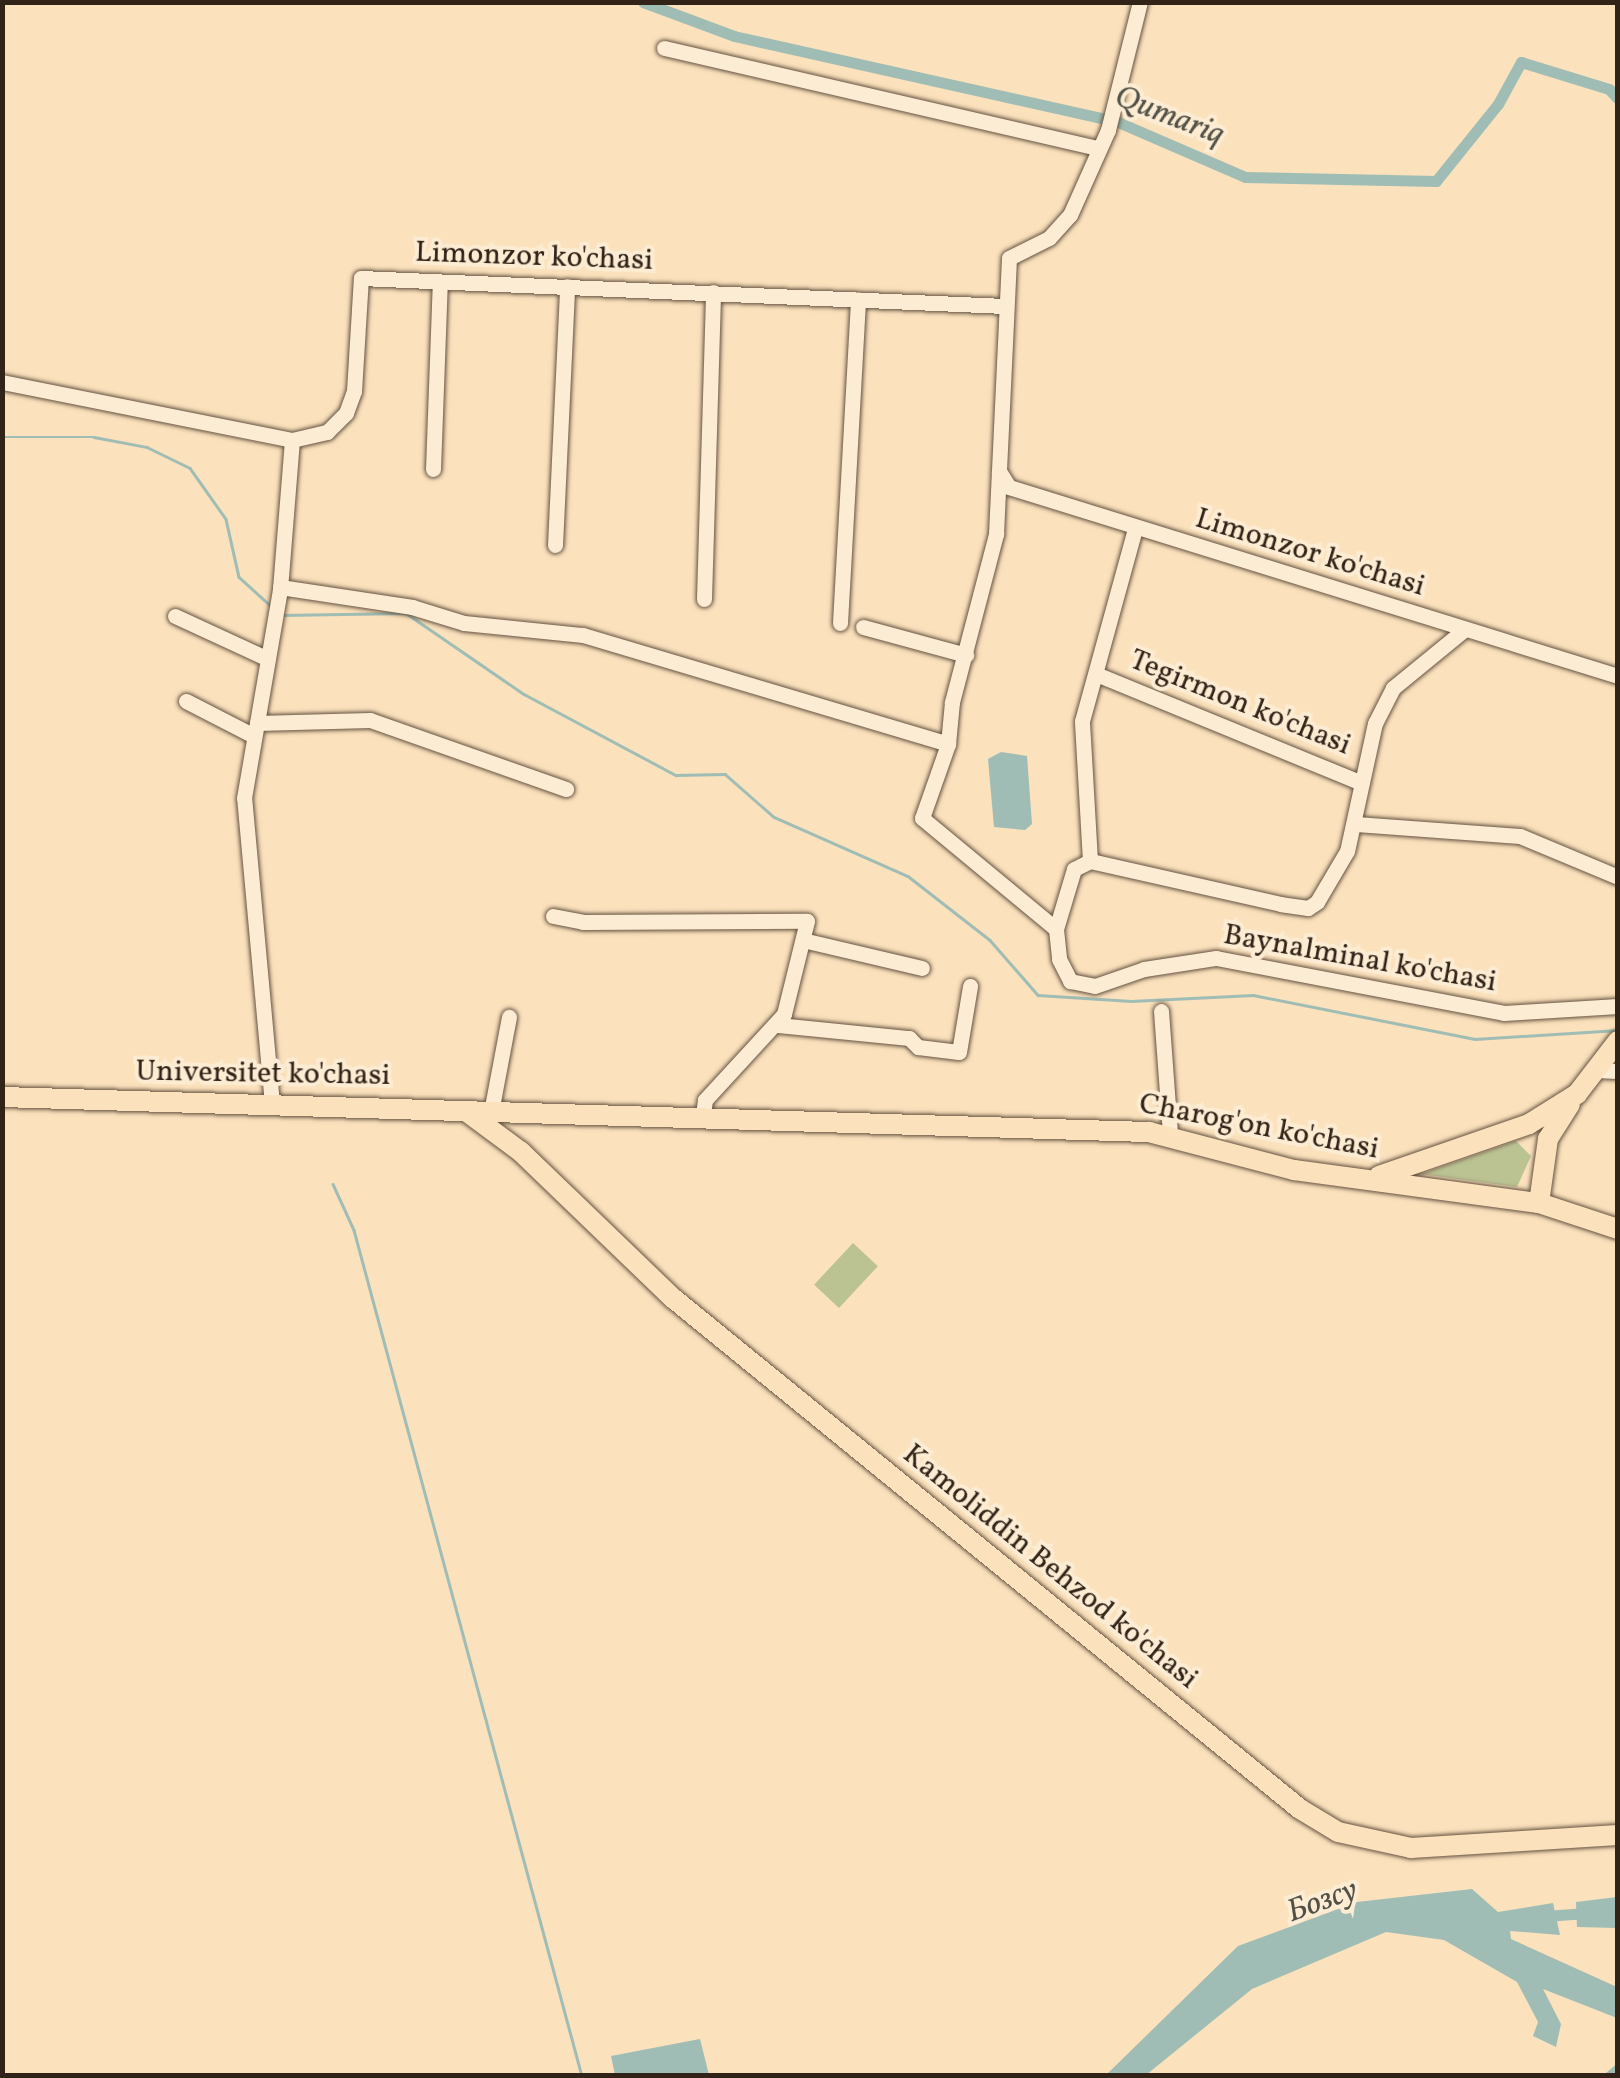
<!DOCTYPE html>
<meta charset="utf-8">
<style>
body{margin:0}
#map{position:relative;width:1620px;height:2078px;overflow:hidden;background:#fbe1bc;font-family:Vollkorn,serif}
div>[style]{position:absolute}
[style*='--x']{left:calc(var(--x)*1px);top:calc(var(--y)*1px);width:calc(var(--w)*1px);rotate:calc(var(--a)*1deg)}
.green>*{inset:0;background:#bcc393;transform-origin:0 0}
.water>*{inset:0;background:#9fbdb5}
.stream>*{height:2.5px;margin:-1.25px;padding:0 1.25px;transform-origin:1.25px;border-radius:1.25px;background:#9fbdb5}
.canal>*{height:11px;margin:-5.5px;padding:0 5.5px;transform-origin:5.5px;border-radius:5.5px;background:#9fbdb5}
.roads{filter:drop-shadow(0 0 2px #645241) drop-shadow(0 0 2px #645241)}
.minor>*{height:15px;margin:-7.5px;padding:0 7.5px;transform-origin:7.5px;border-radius:7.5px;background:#fcecd3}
.major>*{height:20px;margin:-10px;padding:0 10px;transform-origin:10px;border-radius:10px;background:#fbe1bc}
span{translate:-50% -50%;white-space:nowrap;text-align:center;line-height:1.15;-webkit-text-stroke:8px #fcecd3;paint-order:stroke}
.street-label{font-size:30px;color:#322318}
.water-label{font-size:32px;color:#535147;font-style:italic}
.frame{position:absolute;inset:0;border:5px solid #322318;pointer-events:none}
</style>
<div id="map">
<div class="green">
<div style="clip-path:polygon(1516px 1141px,1531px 1156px,1517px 1187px,1421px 1174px)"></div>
<div style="left:853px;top:1243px;width:34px;height:57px;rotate:43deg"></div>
</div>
<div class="water">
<div style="clip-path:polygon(1001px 752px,1027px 756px,1032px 824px,1025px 830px,994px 827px,988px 759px)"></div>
<div style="clip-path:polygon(1472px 1889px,1498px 1912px,1553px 1903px,1560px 1935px,1510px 1931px,1511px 1939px,1617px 1987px,1617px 2018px,1543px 1989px,1561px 2024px,1556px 2047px,1533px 2036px,1538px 2022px,1517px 1982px,1444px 1940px,1386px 1932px,1252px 1989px,1146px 2075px,1106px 2075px,1238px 1946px,1357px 1902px)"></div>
<div style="clip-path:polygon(1617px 1897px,1617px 1928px,1577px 1927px,1576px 1902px)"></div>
<div style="clip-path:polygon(700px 2039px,709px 2075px,615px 2075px,611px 2056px)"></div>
</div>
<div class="stream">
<div style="--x:2;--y:437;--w:92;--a:0"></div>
<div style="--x:94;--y:437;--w:54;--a:10.7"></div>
<div style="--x:147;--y:447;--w:48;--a:26"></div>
<div style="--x:190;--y:468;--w:62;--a:54.8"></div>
<div style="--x:226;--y:519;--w:59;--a:77.4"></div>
<div style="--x:239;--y:577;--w:43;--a:42.2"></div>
<div style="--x:281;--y:615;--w:125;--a:-0.9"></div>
<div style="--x:406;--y:613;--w:143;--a:34.5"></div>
<div style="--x:524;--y:694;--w:172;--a:28.1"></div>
<div style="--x:676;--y:775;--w:49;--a:-1.2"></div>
<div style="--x:725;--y:774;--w:65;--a:41.3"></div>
<div style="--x:774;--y:817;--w:146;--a:23.8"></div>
<div style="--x:908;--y:876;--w:104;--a:38"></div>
<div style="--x:990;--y:940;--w:73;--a:48.9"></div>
<div style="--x:1038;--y:995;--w:93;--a:3.7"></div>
<div style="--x:1131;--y:1001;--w:122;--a:-2.8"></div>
<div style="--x:1253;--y:995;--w:226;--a:11.2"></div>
<div style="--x:1475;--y:1039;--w:143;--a:-3.6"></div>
<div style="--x:333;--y:1184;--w:51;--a:65.5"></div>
<div style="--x:354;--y:1230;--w:876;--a:74.92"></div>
</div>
<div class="canal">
<div style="--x:643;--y:2;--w:97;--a:20.5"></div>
<div style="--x:734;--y:36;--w:394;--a:12.6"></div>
<div style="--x:1118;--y:122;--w:138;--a:23.4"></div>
<div style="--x:1245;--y:177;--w:191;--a:1.2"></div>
<div style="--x:1436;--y:181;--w:99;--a:-51.2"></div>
<div style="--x:1498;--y:104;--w:48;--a:-61.3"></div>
<div style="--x:1521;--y:62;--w:92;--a:17.1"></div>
<div style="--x:1609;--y:89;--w:13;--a:48"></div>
<div style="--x:1545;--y:1916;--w:31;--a:-4"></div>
<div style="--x:1610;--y:2076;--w:11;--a:-41"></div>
</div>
<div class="roads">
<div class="minor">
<div style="--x:664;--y:48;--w:445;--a:13"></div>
<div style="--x:2;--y:382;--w:296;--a:11.3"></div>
<div style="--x:292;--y:440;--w:36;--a:-13"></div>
<div style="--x:327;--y:432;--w:27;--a:-45"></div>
<div style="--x:346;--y:413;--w:23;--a:-70"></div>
<div style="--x:354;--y:391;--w:113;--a:-86.5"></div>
<div style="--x:361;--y:278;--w:644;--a:2.49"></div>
<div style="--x:433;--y:469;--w:187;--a:-87.9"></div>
<div style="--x:999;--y:471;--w:19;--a:58"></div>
<div style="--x:1009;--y:487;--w:638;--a:17.24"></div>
<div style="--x:555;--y:545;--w:259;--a:-87.3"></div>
<div style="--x:280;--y:587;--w:134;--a:8.6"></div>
<div style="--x:412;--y:607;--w:54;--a:17.1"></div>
<div style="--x:464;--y:623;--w:120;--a:5.8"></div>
<div style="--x:583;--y:635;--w:381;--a:16.6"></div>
<div style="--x:704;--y:599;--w:307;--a:-88.3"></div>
<div style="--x:175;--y:616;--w:102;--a:24.8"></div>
<div style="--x:840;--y:623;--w:324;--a:-86.8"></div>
<div style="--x:863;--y:627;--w:107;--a:15.2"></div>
<div style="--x:1465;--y:629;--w:93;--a:140.7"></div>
<div style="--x:1393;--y:688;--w:39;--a:117"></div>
<div style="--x:1375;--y:723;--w:131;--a:102.3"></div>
<div style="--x:1347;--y:851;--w:59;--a:120.5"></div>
<div style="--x:1317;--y:902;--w:11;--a:146"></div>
<div style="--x:1308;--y:908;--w:27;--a:-172"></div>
<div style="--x:1281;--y:904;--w:196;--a:-167.3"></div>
<div style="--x:1090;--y:861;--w:18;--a:153"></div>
<div style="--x:1074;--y:869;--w:63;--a:106.7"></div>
<div style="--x:1056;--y:929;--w:30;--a:84"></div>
<div style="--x:1059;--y:959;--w:25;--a:63"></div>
<div style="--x:1070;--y:981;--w:25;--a:11"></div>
<div style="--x:1095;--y:986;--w:52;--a:-19.1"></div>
<div style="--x:1144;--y:969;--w:73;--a:-8.7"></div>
<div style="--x:1216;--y:958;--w:293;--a:10.8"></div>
<div style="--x:1504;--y:1013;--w:114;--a:-3.5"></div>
<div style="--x:1096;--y:674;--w:287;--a:22.3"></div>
<div style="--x:186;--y:701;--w:76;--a:27.2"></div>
<div style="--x:257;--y:723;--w:113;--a:-1.5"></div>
<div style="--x:370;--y:720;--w:208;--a:19.4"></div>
<div style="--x:1356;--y:824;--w:164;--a:4.2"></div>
<div style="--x:1520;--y:836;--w:106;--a:22.7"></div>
<div style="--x:1090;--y:861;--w:140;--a:-93.3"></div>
<div style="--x:1082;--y:721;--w:199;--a:-74.6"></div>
<div style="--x:553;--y:916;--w:31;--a:11"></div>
<div style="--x:583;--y:922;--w:224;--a:-0.3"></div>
<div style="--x:807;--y:921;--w:96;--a:103.9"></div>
<div style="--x:784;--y:1014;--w:117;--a:132.6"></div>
<div style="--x:705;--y:1100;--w:15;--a:98"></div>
<div style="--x:1056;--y:929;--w:174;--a:-140.4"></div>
<div style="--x:922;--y:818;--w:78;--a:-70.6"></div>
<div style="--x:948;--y:744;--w:42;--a:-84.6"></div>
<div style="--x:952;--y:702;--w:174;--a:-75.3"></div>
<div style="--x:996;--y:534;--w:276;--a:-87.3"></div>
<div style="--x:1009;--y:258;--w:45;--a:-26.6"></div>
<div style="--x:1049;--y:238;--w:31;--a:-48"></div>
<div style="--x:1070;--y:215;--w:93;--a:-65.9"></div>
<div style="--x:1108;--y:130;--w:132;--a:-76"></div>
<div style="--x:807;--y:941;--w:118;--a:13.2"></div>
<div style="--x:1161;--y:1011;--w:124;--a:85.8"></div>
<div style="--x:778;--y:1025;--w:132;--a:5.7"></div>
<div style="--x:909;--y:1038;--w:13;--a:45"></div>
<div style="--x:918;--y:1047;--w:41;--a:7"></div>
<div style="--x:959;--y:1052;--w:67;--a:-80.5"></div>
<div style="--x:1596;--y:1070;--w:22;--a:3"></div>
<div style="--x:272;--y:1104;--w:307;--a:-95.2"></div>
<div style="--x:244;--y:798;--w:212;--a:-80.2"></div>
<div style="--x:280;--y:589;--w:149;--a:-85.4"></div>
<div style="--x:491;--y:1112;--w:97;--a:-79.3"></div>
</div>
<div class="major">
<div style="--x:2;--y:1097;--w:1148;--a:1.75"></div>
<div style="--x:1149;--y:1132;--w:150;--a:14.7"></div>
<div style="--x:1294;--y:1170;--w:247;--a:7.7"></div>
<div style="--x:1539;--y:1203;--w:83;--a:18.2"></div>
<div style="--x:467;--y:1112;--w:67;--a:36.5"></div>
<div style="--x:521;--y:1152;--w:212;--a:43.9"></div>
<div style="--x:674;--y:1299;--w:807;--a:39.17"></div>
<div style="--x:1300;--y:1809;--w:44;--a:31.2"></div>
<div style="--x:1338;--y:1832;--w:75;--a:12.4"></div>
<div style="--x:1411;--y:1848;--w:207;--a:-3.6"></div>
<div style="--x:1379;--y:1176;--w:159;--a:-19.1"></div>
<div style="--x:1529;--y:1124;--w:57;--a:-32"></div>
<div style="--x:1577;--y:1094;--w:67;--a:-52.3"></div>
<div style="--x:1539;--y:1203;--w:65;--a:-82"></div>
<div style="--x:1548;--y:1139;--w:41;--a:-57.8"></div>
</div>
</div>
<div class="street-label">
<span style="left:534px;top:257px;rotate:2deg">Limonzor ko'chasi</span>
<span style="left:1310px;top:553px;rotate:17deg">Limonzor ko'chasi</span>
<span style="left:1240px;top:703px;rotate:22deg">Tegirmon ko'chasi</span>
<span style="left:1360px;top:959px;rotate:10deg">Baynalminal ko'chasi</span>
<span style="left:263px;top:1074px;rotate:1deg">Universitet ko'chasi</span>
<span style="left:1259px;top:1127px;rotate:11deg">Charog'on ko'chasi</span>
<span style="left:1050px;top:1567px;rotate:39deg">Kamoliddin Behzod ko'chasi</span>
</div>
<div class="water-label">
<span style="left:1169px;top:117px;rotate:21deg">Qumariq</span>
<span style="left:1323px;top:1902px;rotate:-20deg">Бозсу</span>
</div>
<div class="frame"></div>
</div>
